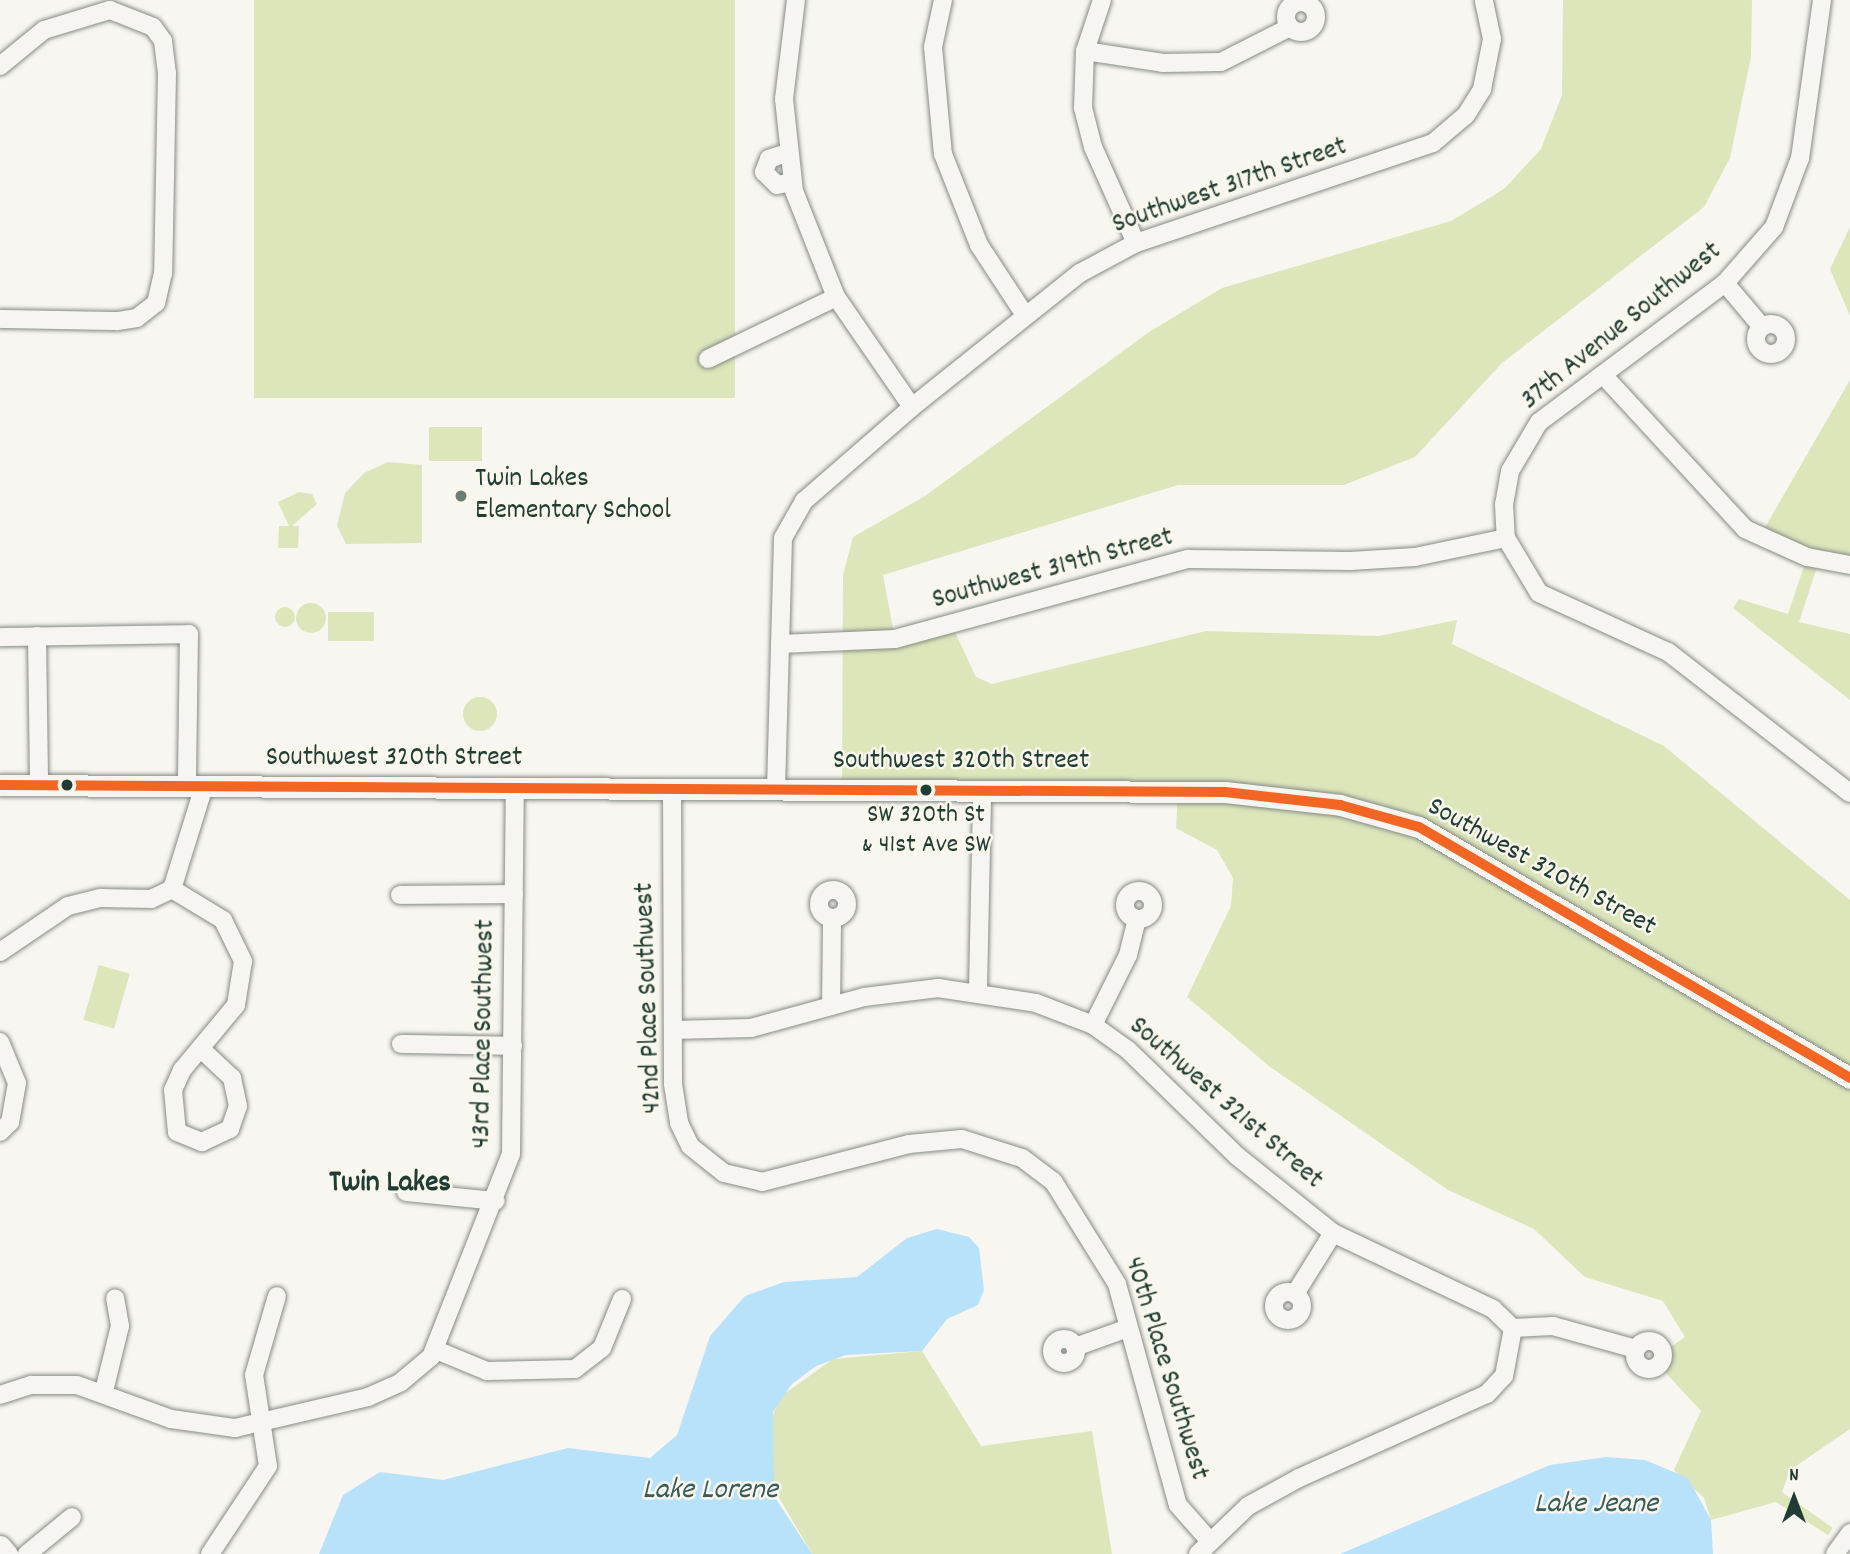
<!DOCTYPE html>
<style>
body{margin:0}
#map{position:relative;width:1850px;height:1554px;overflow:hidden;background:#f8f6f0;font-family:Dekko,sans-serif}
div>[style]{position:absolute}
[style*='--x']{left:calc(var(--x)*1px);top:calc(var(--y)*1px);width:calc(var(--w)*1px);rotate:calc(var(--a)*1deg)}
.green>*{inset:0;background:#dce6ba;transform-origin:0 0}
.round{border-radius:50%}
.water>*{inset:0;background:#b8e2f9}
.roads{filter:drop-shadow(0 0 2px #868b86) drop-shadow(0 0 2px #868b86)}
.minor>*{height:18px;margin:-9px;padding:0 9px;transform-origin:9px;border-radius:9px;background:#f6f5f1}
.minor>.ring{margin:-9px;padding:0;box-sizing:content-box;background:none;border:18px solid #f6f5f1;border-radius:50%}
.major>*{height:21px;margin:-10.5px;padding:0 10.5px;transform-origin:10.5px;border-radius:10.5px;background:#f6f5f1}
.bus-1>*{height:10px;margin:-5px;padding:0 5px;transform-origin:5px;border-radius:5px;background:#f26522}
.dots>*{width:19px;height:19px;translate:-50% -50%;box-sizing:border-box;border:4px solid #fbf7ec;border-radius:50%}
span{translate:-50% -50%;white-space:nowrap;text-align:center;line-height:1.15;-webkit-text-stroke:5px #fbf7ec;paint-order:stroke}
.bus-label{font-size:26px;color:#1f3d34}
.street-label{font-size:28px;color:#1f3d34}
.poi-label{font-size:28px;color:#1f3d34}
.left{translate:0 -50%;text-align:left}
.neighbourhood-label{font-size:30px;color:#1f3d34;font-weight:700}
.water-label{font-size:30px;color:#385c5c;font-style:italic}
.north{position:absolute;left:1759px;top:1463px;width:70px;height:70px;-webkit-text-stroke:5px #fbf7ec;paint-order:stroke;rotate:0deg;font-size:19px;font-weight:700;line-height:28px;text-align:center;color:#1f3d34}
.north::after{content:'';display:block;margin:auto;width:24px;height:32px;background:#1f3d34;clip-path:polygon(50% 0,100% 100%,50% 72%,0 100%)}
</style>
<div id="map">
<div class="green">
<div style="left:254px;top:0;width:481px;height:398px"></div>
<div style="clip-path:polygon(1563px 0,1752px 0,1751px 57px,1730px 158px,1704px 207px,1502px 363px,1415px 457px,1344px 485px,1178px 485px,883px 575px,895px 639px,952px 626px,976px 677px,992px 684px,1206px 631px,1379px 636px,1457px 620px,1452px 644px,1664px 746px,1850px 900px,1850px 1429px,1790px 1470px,1782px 1492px,1833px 1528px,1828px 1535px,1776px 1502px,1711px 1520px,1704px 1498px,1674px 1470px,1701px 1411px,1664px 1371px,1671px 1347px,1685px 1337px,1663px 1301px,1585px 1277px,1534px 1229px,1448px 1190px,1269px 1066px,1187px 997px,1231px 906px,1233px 878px,1217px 850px,1176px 828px,1178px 792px,842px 790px,843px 575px,853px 537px,925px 496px,1149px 332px,1222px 288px,1451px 221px,1504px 189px,1541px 149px,1562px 95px)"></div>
<div style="clip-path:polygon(1850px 227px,1850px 316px,1830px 269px)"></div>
<div style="clip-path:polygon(1850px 380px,1850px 565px,1819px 561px,1799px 622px,1850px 634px,1850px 700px,1733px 608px,1739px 599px,1788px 614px,1807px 557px,1760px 536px)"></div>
<div style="left:429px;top:427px;width:53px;height:34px"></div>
<div style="clip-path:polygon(388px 462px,422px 465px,422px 543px,346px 544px,337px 526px,345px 493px,364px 473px)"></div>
<div style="clip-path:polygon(299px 492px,312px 494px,317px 504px,292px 526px,299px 526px,298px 548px,278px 548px,279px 526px,289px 526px,278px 502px)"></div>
<div class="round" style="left:296px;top:603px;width:30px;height:30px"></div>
<div class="round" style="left:275px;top:607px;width:20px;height:20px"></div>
<div style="left:328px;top:612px;width:46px;height:29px"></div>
<div class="round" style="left:463px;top:697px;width:34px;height:34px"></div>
<div style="left:99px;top:965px;width:32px;height:57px;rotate:16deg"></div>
<div style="clip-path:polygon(922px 1351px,981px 1446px,1092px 1431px,1112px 1554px,812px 1554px,770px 1482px,769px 1426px,780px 1397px,833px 1359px)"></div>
</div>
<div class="water">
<div style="clip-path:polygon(937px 1229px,969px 1237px,979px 1248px,984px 1290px,978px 1305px,947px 1319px,922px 1351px,846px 1355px,816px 1366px,792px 1384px,773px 1412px,774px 1496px,812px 1554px,319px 1554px,343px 1495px,380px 1472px,443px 1480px,568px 1448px,650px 1458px,677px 1435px,710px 1336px,745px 1296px,784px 1282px,857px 1277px,907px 1238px)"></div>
<div style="clip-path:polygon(1606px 1457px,1645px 1460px,1688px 1478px,1711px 1520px,1713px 1554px,1340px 1554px,1550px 1465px)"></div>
</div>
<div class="roads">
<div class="minor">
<div style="--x:943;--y:0;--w:48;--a:102"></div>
<div style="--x:933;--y:47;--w:107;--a:84.7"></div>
<div style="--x:943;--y:154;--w:98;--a:68.4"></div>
<div style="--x:979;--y:245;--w:84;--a:56.7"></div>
<div style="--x:1102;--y:0;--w:54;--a:108.4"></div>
<div style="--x:1085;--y:51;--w:57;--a:92"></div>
<div style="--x:1083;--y:108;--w:40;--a:75.6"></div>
<div style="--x:1093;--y:147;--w:105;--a:65.9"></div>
<div style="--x:1822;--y:0;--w:160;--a:97.9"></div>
<div style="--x:1800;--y:158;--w:74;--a:110.6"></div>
<div style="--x:1774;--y:227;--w:74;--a:131.2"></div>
<div style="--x:1725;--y:283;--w:232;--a:143.2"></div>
<div style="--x:1539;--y:422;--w:57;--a:120.6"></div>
<div style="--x:1510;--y:471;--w:34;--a:100"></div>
<div style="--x:1504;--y:504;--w:34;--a:87"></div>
<div style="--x:1506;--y:538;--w:64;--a:59"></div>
<div style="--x:1539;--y:593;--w:142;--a:24.6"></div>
<div style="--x:1668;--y:652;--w:230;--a:37.8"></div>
<div class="ring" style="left:1286px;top:2px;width:12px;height:12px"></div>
<div style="--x:1085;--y:51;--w:79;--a:8.7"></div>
<div style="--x:1163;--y:63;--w:58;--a:-1"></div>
<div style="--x:1221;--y:62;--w:77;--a:-26.9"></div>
<div style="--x:0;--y:66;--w:57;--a:-39.3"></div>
<div style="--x:44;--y:30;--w:69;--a:-16.9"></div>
<div style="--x:110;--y:10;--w:46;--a:21.6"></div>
<div style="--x:153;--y:27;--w:17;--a:54"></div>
<div style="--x:163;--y:41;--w:32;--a:83"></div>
<div style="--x:167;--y:73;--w:200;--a:91.1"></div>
<div style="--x:163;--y:273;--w:31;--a:103"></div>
<div style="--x:156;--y:303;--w:24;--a:142"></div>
<div style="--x:137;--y:318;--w:20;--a:171"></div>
<div style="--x:117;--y:321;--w:117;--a:-179"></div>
<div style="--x:787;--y:153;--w:19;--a:162"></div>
<div style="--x:769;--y:159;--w:14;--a:111"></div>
<div style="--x:764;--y:172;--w:18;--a:45"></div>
<div style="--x:777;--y:185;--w:15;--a:-11"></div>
<div style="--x:1725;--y:283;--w:57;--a:49.9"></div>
<div class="ring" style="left:1756px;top:324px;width:12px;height:12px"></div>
<div style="--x:708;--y:359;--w:142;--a:-25.8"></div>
<div style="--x:1604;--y:376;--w:208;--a:47.3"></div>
<div style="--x:1745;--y:529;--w:68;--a:24.3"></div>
<div style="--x:1807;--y:557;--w:44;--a:10.5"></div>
<div style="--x:912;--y:407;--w:215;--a:-38.6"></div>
<div style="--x:1080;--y:273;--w:64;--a:-28.2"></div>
<div style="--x:1136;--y:243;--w:313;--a:-18.6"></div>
<div style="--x:1433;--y:143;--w:43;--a:-40.3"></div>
<div style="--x:1466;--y:115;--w:31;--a:-58"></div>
<div style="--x:1482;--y:89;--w:51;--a:-78.7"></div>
<div style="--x:1492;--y:39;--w:40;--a:-102"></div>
<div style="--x:37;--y:636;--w:149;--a:89.2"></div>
<div style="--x:0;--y:637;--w:189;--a:-0.9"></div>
<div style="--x:189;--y:634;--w:152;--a:90.8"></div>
<div style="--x:780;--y:644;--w:115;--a:-2.5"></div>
<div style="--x:895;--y:639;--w:304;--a:-15.3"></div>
<div style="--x:1188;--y:559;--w:162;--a:0.7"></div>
<div style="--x:1350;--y:561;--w:65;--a:-3.5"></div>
<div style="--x:1415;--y:557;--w:93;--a:-11.8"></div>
<div style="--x:672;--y:789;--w:295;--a:89.8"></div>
<div style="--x:673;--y:1084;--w:39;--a:81"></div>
<div style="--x:679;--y:1123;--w:25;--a:64"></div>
<div style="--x:690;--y:1146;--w:43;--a:38.5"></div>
<div style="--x:724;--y:1173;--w:39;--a:13"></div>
<div style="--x:762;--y:1182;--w:152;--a:-14.5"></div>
<div style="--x:909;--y:1144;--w:53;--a:-5.4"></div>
<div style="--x:962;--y:1139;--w:63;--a:17.6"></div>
<div style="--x:1022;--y:1158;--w:39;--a:37"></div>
<div style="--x:1053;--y:1181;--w:121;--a:58.1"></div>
<div style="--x:1117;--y:1284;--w:229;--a:74.6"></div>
<div style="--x:1178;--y:1505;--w:47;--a:48.5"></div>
<div style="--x:776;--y:789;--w:251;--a:-88.4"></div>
<div style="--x:783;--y:538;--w:43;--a:-60.4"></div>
<div style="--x:804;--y:501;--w:143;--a:-41"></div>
<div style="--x:912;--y:407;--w:134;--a:-124.6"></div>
<div style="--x:836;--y:297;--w:114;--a:-111.6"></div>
<div style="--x:794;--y:191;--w:93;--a:-96.2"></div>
<div style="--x:784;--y:99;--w:100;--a:-83.1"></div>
<div style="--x:172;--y:889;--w:60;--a:31.3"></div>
<div style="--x:223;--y:920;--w:46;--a:64"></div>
<div style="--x:243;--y:961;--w:45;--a:99"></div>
<div style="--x:236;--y:1005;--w:85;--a:129.7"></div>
<div style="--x:182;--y:1070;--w:22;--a:114"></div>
<div style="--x:173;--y:1090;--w:42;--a:84.6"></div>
<div style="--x:177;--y:1132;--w:27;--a:22"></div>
<div style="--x:202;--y:1142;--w:31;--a:-25"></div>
<div style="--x:230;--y:1129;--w:24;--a:-71"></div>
<div style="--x:238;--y:1106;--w:29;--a:-102"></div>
<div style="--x:232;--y:1078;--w:42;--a:-136.9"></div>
<div class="ring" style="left:819px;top:890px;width:10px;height:10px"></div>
<div class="ring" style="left:1125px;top:891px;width:10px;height:10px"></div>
<div style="--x:400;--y:895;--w:114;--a:-0.5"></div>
<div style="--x:0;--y:952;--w:82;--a:-34.1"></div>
<div style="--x:68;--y:906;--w:34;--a:-14"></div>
<div style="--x:101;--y:898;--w:50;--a:1.1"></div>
<div style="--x:151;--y:899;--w:23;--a:-25"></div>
<div style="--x:172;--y:889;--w:108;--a:-72.7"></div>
<div style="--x:978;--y:990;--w:199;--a:-88.8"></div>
<div style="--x:831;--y:1006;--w:87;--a:-89.3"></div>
<div style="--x:1093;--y:1025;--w:78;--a:-63.4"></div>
<div style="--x:1128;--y:955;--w:37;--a:-76"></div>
<div style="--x:673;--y:1030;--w:78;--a:-1.5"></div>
<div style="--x:751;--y:1028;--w:117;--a:-15.3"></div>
<div style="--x:864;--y:997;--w:75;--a:-6.9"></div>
<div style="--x:938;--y:988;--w:99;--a:8.7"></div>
<div style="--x:1036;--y:1003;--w:61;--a:21.1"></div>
<div style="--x:1093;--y:1025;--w:43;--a:35.5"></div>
<div style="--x:1128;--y:1050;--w:152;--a:44.2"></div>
<div style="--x:1237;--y:1156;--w:123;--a:38.7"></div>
<div style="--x:1333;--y:1233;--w:177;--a:25.4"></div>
<div style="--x:1493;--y:1309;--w:28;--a:44"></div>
<div style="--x:1513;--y:1328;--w:40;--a:-2.9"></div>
<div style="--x:1553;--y:1326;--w:86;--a:15.5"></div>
<div style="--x:0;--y:1042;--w:44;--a:67.5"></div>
<div style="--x:17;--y:1083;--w:40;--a:100"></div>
<div style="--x:10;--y:1122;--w:14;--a:135"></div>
<div style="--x:401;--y:1044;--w:112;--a:1"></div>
<div style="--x:406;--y:1192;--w:90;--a:5.7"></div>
<div class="ring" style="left:1274px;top:1292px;width:10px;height:10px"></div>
<div style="--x:1295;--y:1294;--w:72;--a:-58.1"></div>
<div class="ring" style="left:1052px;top:1339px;width:6px;height:6px"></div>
<div class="ring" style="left:1635px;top:1341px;width:10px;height:10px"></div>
<div style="--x:1075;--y:1347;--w:56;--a:-19.7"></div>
<div style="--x:436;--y:1350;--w:55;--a:22.4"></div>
<div style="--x:487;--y:1371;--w:88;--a:-1.3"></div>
<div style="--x:575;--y:1369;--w:34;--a:-38"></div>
<div style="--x:602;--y:1348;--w:53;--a:-67.8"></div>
<div style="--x:104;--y:1391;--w:67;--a:-76.2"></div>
<div style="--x:120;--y:1326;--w:28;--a:-100"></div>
<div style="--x:0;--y:1395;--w:33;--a:-18"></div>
<div style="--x:31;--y:1385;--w:46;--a:0"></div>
<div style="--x:77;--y:1385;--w:100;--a:19.9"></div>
<div style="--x:171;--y:1419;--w:65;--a:8"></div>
<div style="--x:235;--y:1428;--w:137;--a:-13.1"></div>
<div style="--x:368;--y:1397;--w:36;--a:-24"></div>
<div style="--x:401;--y:1382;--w:39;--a:-40"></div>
<div style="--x:431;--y:1357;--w:218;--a:-68.5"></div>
<div style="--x:511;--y:1154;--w:366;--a:-89.4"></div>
<div style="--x:27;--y:1554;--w:58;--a:-39.4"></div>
<div style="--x:210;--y:1554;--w:105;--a:-56.6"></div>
<div style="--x:268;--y:1466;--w:92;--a:-98.7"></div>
<div style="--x:254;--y:1375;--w:82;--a:-73.8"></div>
<div style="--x:1198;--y:1554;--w:69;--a:-43.8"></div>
<div style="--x:1248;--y:1506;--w:58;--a:-28.8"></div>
<div style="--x:1299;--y:1478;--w:206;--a:-24.1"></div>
<div style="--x:1487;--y:1394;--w:25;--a:-47"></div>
<div style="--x:1504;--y:1376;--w:49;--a:-79.4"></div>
<div style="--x:1835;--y:1554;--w:26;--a:-54"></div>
</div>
<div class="major">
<div style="--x:0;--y:785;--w:1225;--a:0.33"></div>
<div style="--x:1225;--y:792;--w:116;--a:6.4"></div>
<div style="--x:1340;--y:805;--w:82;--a:15.6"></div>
<div style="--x:1419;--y:827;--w:499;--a:30.2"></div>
<div style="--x:0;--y:1546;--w:11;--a:49"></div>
</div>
</div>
<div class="bus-1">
<div style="--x:0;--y:785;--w:1225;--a:0.33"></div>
<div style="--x:1225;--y:792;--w:116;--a:6.4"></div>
<div style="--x:1340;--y:805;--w:82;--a:15.6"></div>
<div style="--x:1419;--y:827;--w:499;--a:30.2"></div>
</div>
<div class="dots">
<div style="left:461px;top:496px;background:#6b7e76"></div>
<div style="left:67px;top:785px;background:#1f3d34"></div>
<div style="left:926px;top:790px;background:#1f3d34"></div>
</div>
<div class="bus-label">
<span style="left:926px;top:831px">SW 320th St<br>&amp; 41st Ave SW</span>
</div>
<div class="street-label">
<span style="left:1230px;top:187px;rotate:-19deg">Southwest 317th Street</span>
<span style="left:1622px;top:327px;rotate:-39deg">37th Avenue Southwest</span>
<span style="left:1053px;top:570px;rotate:-15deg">Southwest 319th Street</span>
<span style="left:394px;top:759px">Southwest 320th Street</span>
<span style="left:961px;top:762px">Southwest 320th Street</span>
<span style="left:1541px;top:868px;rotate:29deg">Southwest 320th Street</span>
<span style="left:650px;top:998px;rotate:-92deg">42nd Place Southwest</span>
<span style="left:485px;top:1034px;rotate:-89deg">43rd Place Southwest</span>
<span style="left:1225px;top:1104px;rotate:41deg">Southwest 321st Street</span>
<span style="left:1165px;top:1369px;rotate:73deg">40th Place Southwest</span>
</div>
<div class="poi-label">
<span class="left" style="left:475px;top:496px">Twin Lakes<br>Elementary School</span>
</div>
<div class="neighbourhood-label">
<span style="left:390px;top:1185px">Twin Lakes</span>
</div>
<div class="water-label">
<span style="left:710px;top:1492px">Lake Lorene</span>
<span style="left:1596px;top:1506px">Lake Jeane</span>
</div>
<div class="north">N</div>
</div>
